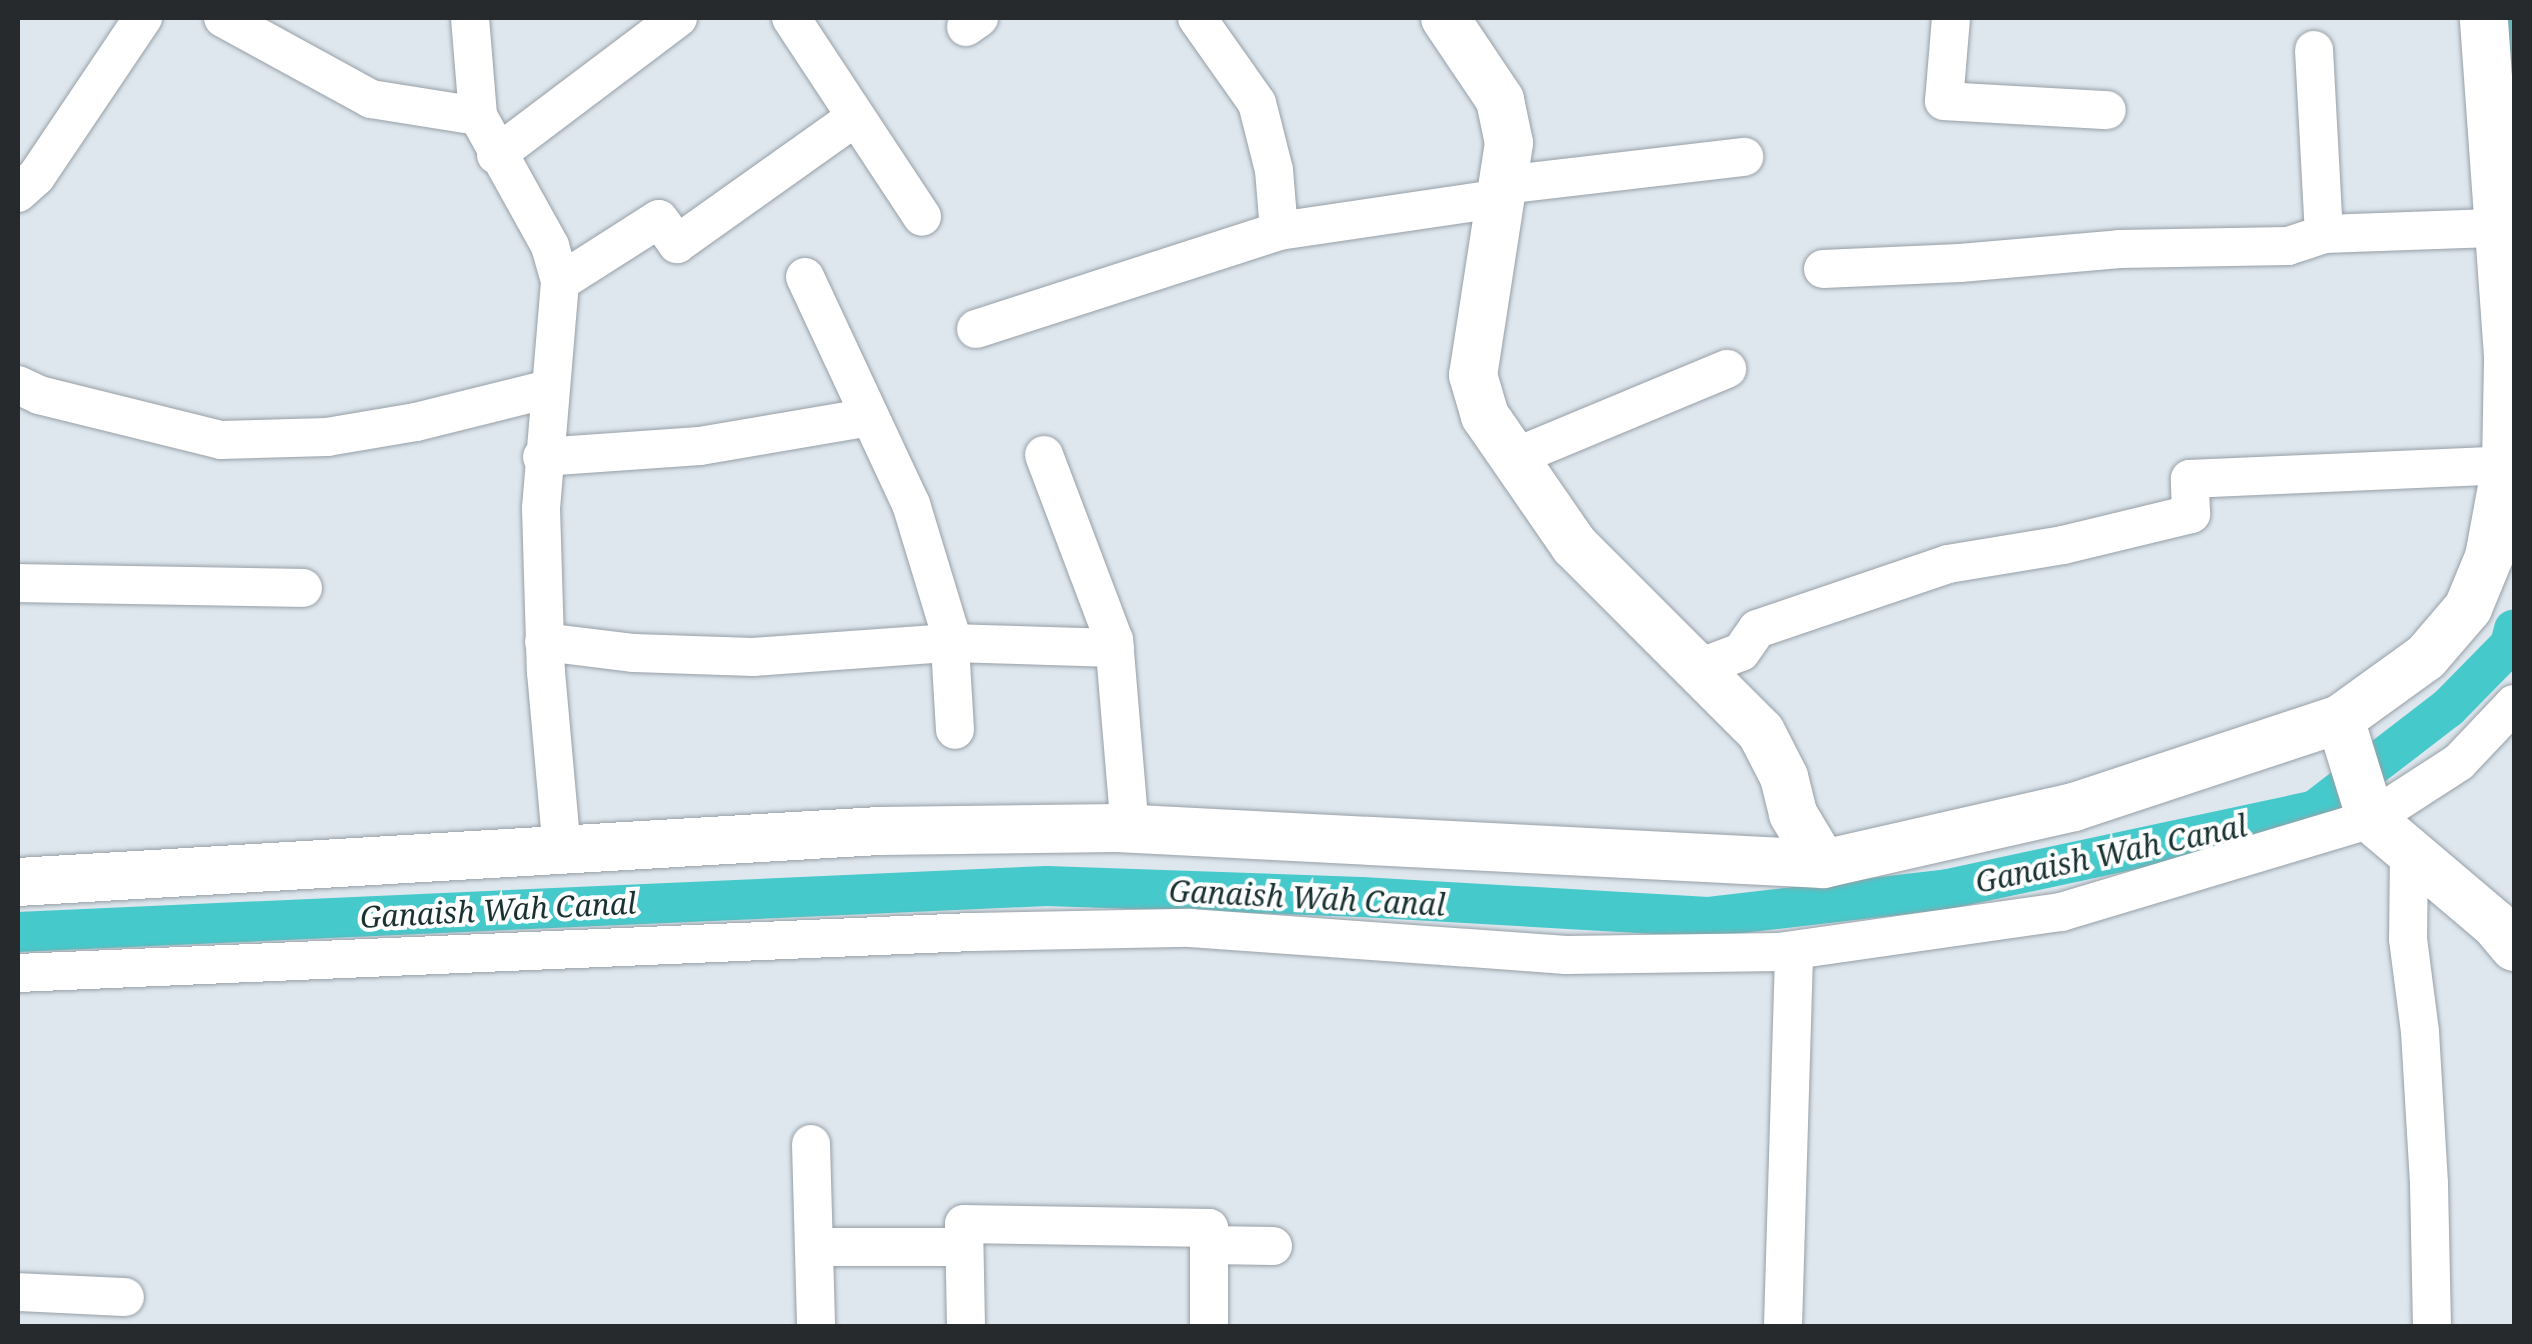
<!DOCTYPE html>
<style>
body{margin:0}
#map{position:relative;width:2532px;height:1344px;overflow:hidden;background:#dee7ee;font-family:"Noto Serif",serif}
div>[style]{position:absolute}
[style*='--x']{left:calc(var(--x)*1px);top:calc(var(--y)*1px);width:calc(var(--w)*1px);rotate:calc(var(--a)*1deg)}
.canal>*{height:40px;margin:-20px;padding:0 20px;transform-origin:20px;border-radius:20px;background:#46c9cb}
.roads{filter:drop-shadow(0 0 2px #979fa6) drop-shadow(0 0 2px #979fa6)}
.minor>*{height:38px;margin:-19px;padding:0 19px;transform-origin:19px;border-radius:19px;background:#fff}
.tertiary>*{height:48px;margin:-24px;padding:0 24px;transform-origin:24px;border-radius:24px;background:#fff}
span{translate:-50% -50%;white-space:nowrap;text-align:center;line-height:1.15;-webkit-text-stroke:8px #fff;paint-order:stroke}
.water-label{font-size:30px;color:#1a3131;font-style:italic}
.frame{position:absolute;inset:0;border:20px solid #272a2d;pointer-events:none}
</style>
<div id="map">
<div class="canal">
<div style="--x:2511;--y:18;--w:45;--a:86.2"></div>
<div style="--x:18;--y:932;--w:1030;--a:-2.56"></div>
<div style="--x:1047;--y:886;--w:314;--a:2"></div>
<div style="--x:1361;--y:897;--w:347;--a:3.3"></div>
<div style="--x:1707;--y:917;--w:243;--a:-6.6"></div>
<div style="--x:1948;--y:889;--w:375;--a:-12.1"></div>
<div style="--x:2315;--y:810;--w:168;--a:-37.5"></div>
<div style="--x:2448;--y:708;--w:88;--a:-45.5"></div>
<div style="--x:2510;--y:645;--w:16;--a:-76"></div>
</div>
<div class="roads">
<div class="minor">
<div style="--x:223;--y:18;--w:169;--a:28.7"></div>
<div style="--x:371;--y:99;--w:108;--a:9"></div>
<div style="--x:470;--y:18;--w:98;--a:85.3"></div>
<div style="--x:478;--y:116;--w:149;--a:61"></div>
<div style="--x:550;--y:246;--w:37;--a:74"></div>
<div style="--x:560;--y:282;--w:227;--a:94.8"></div>
<div style="--x:541;--y:508;--w:164;--a:88.3"></div>
<div style="--x:546;--y:672;--w:180;--a:84.9"></div>
<div style="--x:791;--y:18;--w:238;--a:56.6"></div>
<div style="--x:1197;--y:18;--w:104;--a:54.8"></div>
<div style="--x:1257;--y:103;--w:69;--a:75.8"></div>
<div style="--x:1274;--y:170;--w:61;--a:85.3"></div>
<div style="--x:1951;--y:18;--w:83;--a:94.8"></div>
<div style="--x:1944;--y:101;--w:163;--a:3.2"></div>
<div style="--x:966;--y:27;--w:16;--a:-35"></div>
<div style="--x:2314;--y:50;--w:184;--a:86.9"></div>
<div style="--x:496;--y:155;--w:228;--a:-37"></div>
<div style="--x:1504;--y:185;--w:242;--a:-6.7"></div>
<div style="--x:18;--y:193;--w:24;--a:-42"></div>
<div style="--x:36;--y:177;--w:192;--a:-56.1"></div>
<div style="--x:1823;--y:269;--w:137;--a:-2.5"></div>
<div style="--x:1960;--y:263;--w:160;--a:-5"></div>
<div style="--x:2119;--y:249;--w:169;--a:-1"></div>
<div style="--x:2288;--y:246;--w:38;--a:-18"></div>
<div style="--x:2324;--y:234;--w:176;--a:-2"></div>
<div style="--x:805;--y:277;--w:251;--a:65"></div>
<div style="--x:911;--y:504;--w:131;--a:73.1"></div>
<div style="--x:949;--y:629;--w:101;--a:86.6"></div>
<div style="--x:560;--y:282;--w:117;--a:-32.5"></div>
<div style="--x:659;--y:219;--w:31;--a:54"></div>
<div style="--x:677;--y:244;--w:219;--a:-35.4"></div>
<div style="--x:976;--y:329;--w:318;--a:-17.9"></div>
<div style="--x:1279;--y:231;--w:225;--a:-8.4"></div>
<div style="--x:18;--y:385;--w:23;--a:25"></div>
<div style="--x:39;--y:395;--w:187;--a:13.9"></div>
<div style="--x:221;--y:440;--w:106;--a:-1.6"></div>
<div style="--x:327;--y:437;--w:90;--a:-9.6"></div>
<div style="--x:416;--y:422;--w:136;--a:-14"></div>
<div style="--x:1044;--y:455;--w:198;--a:69.3"></div>
<div style="--x:1114;--y:640;--w:190;--a:85.2"></div>
<div style="--x:542;--y:457;--w:158;--a:-4"></div>
<div style="--x:700;--y:446;--w:171;--a:-9.7"></div>
<div style="--x:1513;--y:458;--w:232;--a:-22.6"></div>
<div style="--x:18;--y:583;--w:285;--a:1"></div>
<div style="--x:544;--y:642;--w:91;--a:7"></div>
<div style="--x:634;--y:653;--w:119;--a:1.9"></div>
<div style="--x:753;--y:657;--w:197;--a:-4.1"></div>
<div style="--x:950;--y:643;--w:165;--a:1.7"></div>
<div style="--x:1696;--y:669;--w:48;--a:-20.7"></div>
<div style="--x:1741;--y:652;--w:28;--a:-55"></div>
<div style="--x:1757;--y:629;--w:202;--a:-18.8"></div>
<div style="--x:1948;--y:564;--w:117;--a:-9.4"></div>
<div style="--x:2063;--y:545;--w:132;--a:-13.6"></div>
<div style="--x:2191;--y:514;--w:35;--a:-92"></div>
<div style="--x:2190;--y:479;--w:316;--a:-2.5"></div>
<div style="--x:2409;--y:850;--w:89;--a:90.6"></div>
<div style="--x:2408;--y:939;--w:94;--a:82.6"></div>
<div style="--x:2420;--y:1032;--w:152;--a:86.6"></div>
<div style="--x:2429;--y:1184;--w:142;--a:88.8"></div>
<div style="--x:18;--y:973;--w:956;--a:-2.46"></div>
<div style="--x:973;--y:932;--w:217;--a:-1.1"></div>
<div style="--x:1190;--y:928;--w:377;--a:4.1"></div>
<div style="--x:1566;--y:955;--w:214;--a:-0.8"></div>
<div style="--x:1780;--y:952;--w:284;--a:-8.1"></div>
<div style="--x:2061;--y:912;--w:324;--a:-16.7"></div>
<div style="--x:2371;--y:819;--w:105;--a:-32.9"></div>
<div style="--x:2459;--y:762;--w:80;--a:-46.5"></div>
<div style="--x:811;--y:1144;--w:182;--a:88.4"></div>
<div style="--x:1209;--y:1245;--w:64;--a:0.9"></div>
<div style="--x:815;--y:1247;--w:149;--a:0"></div>
<div style="--x:18;--y:1292;--w:107;--a:2.7"></div>
<div style="--x:966;--y:1326;--w:102;--a:-91.1"></div>
<div style="--x:964;--y:1224;--w:245;--a:0.9"></div>
<div style="--x:1209;--y:1228;--w:98;--a:90"></div>
<div style="--x:1783;--y:1326;--w:375;--a:-88.3"></div>
</div>
<div class="tertiary">
<div style="--x:1445;--y:18;--w:99;--a:56.1"></div>
<div style="--x:1500;--y:100;--w:44;--a:78.2"></div>
<div style="--x:1509;--y:143;--w:235;--a:98.8"></div>
<div style="--x:1473;--y:375;--w:43;--a:73.7"></div>
<div style="--x:1485;--y:416;--w:157;--a:55.4"></div>
<div style="--x:1574;--y:545;--w:264;--a:45"></div>
<div style="--x:1761;--y:732;--w:51;--a:62.9"></div>
<div style="--x:1784;--y:777;--w:38;--a:76"></div>
<div style="--x:1793;--y:814;--w:58;--a:59"></div>
<div style="--x:2340;--y:719;--w:105;--a:72.8"></div>
<div style="--x:2371;--y:819;--w:162;--a:40.3"></div>
<div style="--x:2495;--y:924;--w:30;--a:50"></div>
<div style="--x:18;--y:882;--w:863;--a:-3.39"></div>
<div style="--x:879;--y:831;--w:238;--a:-0.7"></div>
<div style="--x:1117;--y:828;--w:707;--a:2.92"></div>
<div style="--x:1823;--y:864;--w:257;--a:-12.8"></div>
<div style="--x:2074;--y:807;--w:280;--a:-18.3"></div>
<div style="--x:2340;--y:719;--w:106;--a:-35.8"></div>
<div style="--x:2426;--y:657;--w:65;--a:-49.4"></div>
<div style="--x:2468;--y:608;--w:55;--a:-67.6"></div>
<div style="--x:2489;--y:557;--w:94;--a:-79.5"></div>
<div style="--x:2506;--y:465;--w:109;--a:-88.9"></div>
<div style="--x:2508;--y:356;--w:339;--a:-94.1"></div>
</div>
</div>
<div class="water-label">
<span style="left:2111px;top:854px;rotate:-12deg">Ganaish Wah Canal</span>
<span style="left:1307px;top:898px;rotate:3deg">Ganaish Wah Canal</span>
<span style="left:498px;top:910px;rotate:-3deg">Ganaish Wah Canal</span>
</div>
<div class="frame"></div>
</div>
